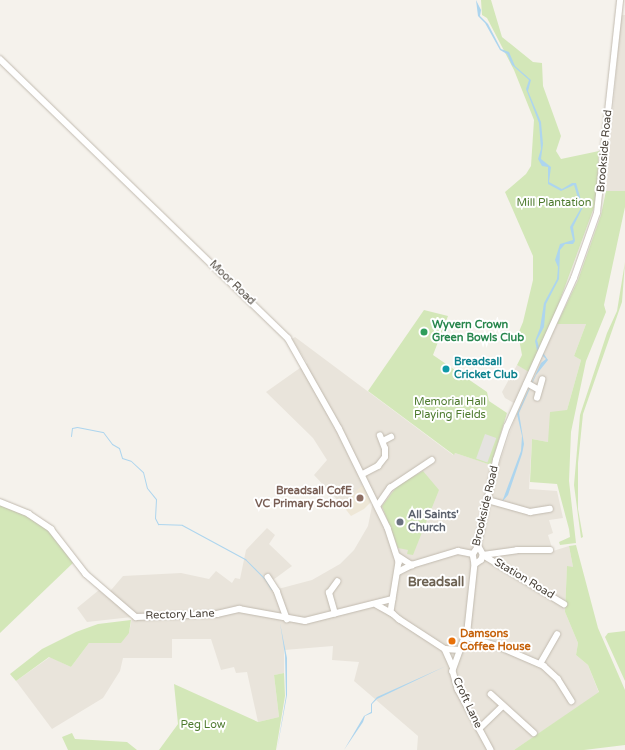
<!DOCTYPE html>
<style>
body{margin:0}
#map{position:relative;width:625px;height:750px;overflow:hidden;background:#f5f2ec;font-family:"Varela Round",sans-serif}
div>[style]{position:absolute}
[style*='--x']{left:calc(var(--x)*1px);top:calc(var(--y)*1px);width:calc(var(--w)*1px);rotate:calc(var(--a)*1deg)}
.residential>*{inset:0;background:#e9e4db}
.education>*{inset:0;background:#eee7d7}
.green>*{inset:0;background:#d3e7b8}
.parking>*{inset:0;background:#e5e3e0;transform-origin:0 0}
.water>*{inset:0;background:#add5ee}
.stream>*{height:1px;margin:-0.5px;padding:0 0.5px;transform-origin:0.5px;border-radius:0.5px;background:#add5ee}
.roads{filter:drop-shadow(0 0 1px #c1baaf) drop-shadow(0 0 1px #c1baaf)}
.minor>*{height:5.5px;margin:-2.75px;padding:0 2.75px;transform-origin:2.75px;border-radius:2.75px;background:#fff}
.dots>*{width:11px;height:11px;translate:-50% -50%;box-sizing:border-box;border:2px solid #fff;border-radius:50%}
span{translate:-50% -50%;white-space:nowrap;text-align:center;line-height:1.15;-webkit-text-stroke:4px #fff;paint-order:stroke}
.street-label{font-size:11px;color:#4a433a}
.park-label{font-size:11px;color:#4d7a2e}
.leisure-label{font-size:11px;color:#27864d;font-weight:700}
.left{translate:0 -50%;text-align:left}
.culture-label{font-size:11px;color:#0d838f;font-weight:700}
.education-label{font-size:11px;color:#785e54;font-weight:700}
.right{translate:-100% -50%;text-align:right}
.worship-label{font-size:11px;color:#5b616d;font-weight:700}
.food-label{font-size:11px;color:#c56008;font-weight:700}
.quarter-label{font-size:13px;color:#6c6151;font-weight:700}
</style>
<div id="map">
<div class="residential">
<div style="clip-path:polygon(621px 15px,625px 15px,625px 193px,606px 191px)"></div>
<div style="clip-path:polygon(557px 324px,586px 324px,574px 356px,581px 360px,567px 410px,548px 442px,532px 439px,529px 489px,557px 491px,563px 518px,549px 520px,553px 533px,548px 535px,553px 551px,569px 546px,573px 567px,567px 567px,565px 612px,578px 643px,576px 655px,588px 665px,599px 693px,514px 750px,417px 750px,418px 736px,354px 681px,359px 662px,332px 660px,333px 646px,284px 650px,284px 673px,274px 675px,279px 717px,258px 722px,247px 672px,236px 673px,234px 667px,221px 670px,211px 639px,172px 639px,172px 658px,123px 658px,120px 671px,103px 698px,52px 729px,16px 681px,50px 657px,71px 667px,89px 643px,129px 633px,132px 617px,87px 622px,77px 608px,99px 590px,106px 596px,123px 576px,181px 573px,209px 579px,216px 571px,232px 583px,235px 578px,240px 579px,246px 550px,267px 528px,275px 535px,269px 544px,292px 566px,273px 580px,278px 589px,312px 580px,340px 564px,354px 550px,368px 526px,372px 506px,372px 500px,364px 484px,343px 506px,314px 475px,327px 460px,313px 438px,266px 392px,307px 363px,292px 339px,295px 337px,453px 455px,455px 453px,498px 467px,519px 406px,505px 398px,502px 392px,517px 365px,534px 374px)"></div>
</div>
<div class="education">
<div style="clip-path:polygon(364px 483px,372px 501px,364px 509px,351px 516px,343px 506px)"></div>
</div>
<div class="green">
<div style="clip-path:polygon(481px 0,491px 0,502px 37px,533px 62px,542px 63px,543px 86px,561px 136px,556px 151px,561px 159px,599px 151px,596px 202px,552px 322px,529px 372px,517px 365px,522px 355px,518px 334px,523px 322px,533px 280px,533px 256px,505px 192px,526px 174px,531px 166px,534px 120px,514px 70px,487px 18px,482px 15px)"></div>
<div style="clip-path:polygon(606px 191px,625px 191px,625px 207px,604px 305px,606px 312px,586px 361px,571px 432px,569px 481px,576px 543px,560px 545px,559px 542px,570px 537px,569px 529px,557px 484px,530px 482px,532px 439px,548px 442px,550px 412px,567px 410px,581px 360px,574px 356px,586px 324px,557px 324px,578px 280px,601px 215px)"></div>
<div style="clip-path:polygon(625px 262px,622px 302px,583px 414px,578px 463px,578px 509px,583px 537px,581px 538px,574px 485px,580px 415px,607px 333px,617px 311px)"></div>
<div style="clip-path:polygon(424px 310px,448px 316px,433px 355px,487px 392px,489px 401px,507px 413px,491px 465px,455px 453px,454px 455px,368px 391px)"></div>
<div style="clip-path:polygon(423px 471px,439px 490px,413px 555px,407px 554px,408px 550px,398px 548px,382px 506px,398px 485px)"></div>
<div style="clip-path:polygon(0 505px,44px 523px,74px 562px,0 633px)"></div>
<div style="clip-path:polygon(576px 545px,598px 628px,625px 690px,625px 745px,584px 750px,514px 750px,599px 692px,588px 665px,576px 655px,578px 643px,565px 612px,567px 566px,573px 567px,569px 546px)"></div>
<div style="clip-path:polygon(131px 620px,129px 633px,121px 643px,89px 643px,71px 667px,49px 657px,16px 681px,10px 674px,42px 649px,76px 632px,98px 624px)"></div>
<div style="clip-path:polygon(625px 631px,625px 681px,605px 637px,608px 633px)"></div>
<div style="clip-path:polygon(284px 673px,285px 696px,276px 750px,159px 750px,178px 724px,174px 684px,258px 722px,279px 717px,274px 675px)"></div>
<div style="clip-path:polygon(72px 733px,75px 739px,127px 742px,137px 750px,68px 750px,62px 737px)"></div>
</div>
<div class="parking">
<div style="left:485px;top:434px;width:12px;height:26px;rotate:20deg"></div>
</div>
<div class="water">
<div style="clip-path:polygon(476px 0,481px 10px,480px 16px,488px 24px,501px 49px,509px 52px,515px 66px,531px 80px,528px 91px,541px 122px,543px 144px,541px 159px,551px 167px,549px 182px,562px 189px,572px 183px,576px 183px,583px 207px,573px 227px,575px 241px,573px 244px,565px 244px,560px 250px,559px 279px,546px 304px,544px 327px,537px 340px,539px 347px,548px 360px,536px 375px,519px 413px,524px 444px,522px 454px,508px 495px,502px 502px,521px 451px,522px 436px,517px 414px,541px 363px,546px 359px,537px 350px,535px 341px,540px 328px,544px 303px,557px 279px,558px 267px,555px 260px,560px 244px,573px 240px,570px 227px,581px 208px,574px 185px,561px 191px,548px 184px,548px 167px,542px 166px,538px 159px,541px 149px,539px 123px,526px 89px,529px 80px,512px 65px,507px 54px,500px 50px,485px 23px,478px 16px)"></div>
<div style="clip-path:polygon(280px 623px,287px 658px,287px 695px,277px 750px,286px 696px,285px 655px)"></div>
<div style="clip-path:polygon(446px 666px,377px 699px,372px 704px,372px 713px,365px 716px,363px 722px,344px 750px,364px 716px,371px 712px,371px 704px,377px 697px)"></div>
</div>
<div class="stream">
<div style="--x:71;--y:436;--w:8;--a:-83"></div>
<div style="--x:72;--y:428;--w:5;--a:-11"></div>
<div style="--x:77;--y:427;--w:26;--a:11"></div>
<div style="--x:103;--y:432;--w:15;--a:53"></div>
<div style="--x:112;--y:444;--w:8;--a:30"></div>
<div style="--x:119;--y:448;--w:10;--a:73"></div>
<div style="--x:122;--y:458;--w:9;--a:18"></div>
<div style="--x:131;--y:461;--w:16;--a:43"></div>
<div style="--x:143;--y:472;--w:16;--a:76"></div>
<div style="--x:147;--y:488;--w:14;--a:51"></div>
<div style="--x:156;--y:499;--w:19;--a:93"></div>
<div style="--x:155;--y:518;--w:7;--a:63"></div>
<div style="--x:158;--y:524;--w:24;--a:2"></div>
<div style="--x:182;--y:525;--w:72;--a:28.4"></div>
<div style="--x:245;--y:559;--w:28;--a:45"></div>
<div style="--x:265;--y:579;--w:12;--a:59"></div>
</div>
<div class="roads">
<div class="minor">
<div style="--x:0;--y:59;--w:401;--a:44.1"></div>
<div style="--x:288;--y:338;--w:103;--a:60.5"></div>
<div style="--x:339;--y:428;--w:111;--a:63.9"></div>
<div style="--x:388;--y:528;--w:36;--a:72"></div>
<div style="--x:399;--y:562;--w:51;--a:99.1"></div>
<div style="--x:391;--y:612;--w:11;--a:41"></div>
<div style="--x:399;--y:619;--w:55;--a:33.1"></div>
<div style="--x:445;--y:649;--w:20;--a:66"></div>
<div style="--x:527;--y:383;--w:13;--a:29"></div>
<div style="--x:537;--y:398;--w:19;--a:-74"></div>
<div style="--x:383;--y:441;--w:9;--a:-27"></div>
<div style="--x:363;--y:474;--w:17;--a:-28"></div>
<div style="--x:378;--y:466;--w:11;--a:-52"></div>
<div style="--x:385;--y:457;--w:8;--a:-90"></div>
<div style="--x:385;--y:449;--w:14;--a:-111"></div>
<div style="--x:488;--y:500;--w:44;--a:15.9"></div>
<div style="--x:530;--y:512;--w:20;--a:-9"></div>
<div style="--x:0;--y:502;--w:31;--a:22"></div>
<div style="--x:29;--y:514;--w:27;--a:34"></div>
<div style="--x:51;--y:529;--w:57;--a:52.1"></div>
<div style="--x:86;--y:574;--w:66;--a:40.7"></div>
<div style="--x:136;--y:617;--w:81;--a:-2.1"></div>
<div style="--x:217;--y:614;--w:23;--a:-13"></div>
<div style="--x:239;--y:609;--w:67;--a:10.3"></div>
<div style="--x:305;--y:621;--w:90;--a:-14.2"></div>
<div style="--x:378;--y:505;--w:21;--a:-55"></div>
<div style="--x:390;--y:488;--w:50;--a:-33.7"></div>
<div style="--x:473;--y:554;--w:7;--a:-56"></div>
<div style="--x:477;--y:548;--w:90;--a:-77.8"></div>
<div style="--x:496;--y:460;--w:35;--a:-72"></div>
<div style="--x:507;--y:427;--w:163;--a:-65.8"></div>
<div style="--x:574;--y:278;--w:69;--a:-70.5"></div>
<div style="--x:597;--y:213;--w:214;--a:-83.8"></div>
<div style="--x:473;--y:554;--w:10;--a:79"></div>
<div style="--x:475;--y:564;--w:65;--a:96.1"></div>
<div style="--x:468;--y:629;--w:45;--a:109.7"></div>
<div style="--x:453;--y:671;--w:19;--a:74"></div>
<div style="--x:458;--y:689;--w:69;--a:61.6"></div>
<div style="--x:483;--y:555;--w:95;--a:31.2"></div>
<div style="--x:483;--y:555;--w:34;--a:-8"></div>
<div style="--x:517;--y:550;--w:33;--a:0"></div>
<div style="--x:398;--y:556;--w:17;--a:33"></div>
<div style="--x:475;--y:564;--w:7;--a:-34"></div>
<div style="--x:481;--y:560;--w:5;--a:-68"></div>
<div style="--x:483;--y:555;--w:10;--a:-119"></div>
<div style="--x:398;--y:572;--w:16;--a:-27"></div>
<div style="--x:412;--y:565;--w:48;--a:-16.9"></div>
<div style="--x:458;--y:551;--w:15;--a:11"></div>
<div style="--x:268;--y:577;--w:17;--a:57"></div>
<div style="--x:277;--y:591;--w:30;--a:70"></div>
<div style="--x:377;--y:605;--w:18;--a:29"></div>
<div style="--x:335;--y:614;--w:22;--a:-106"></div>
<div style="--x:329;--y:593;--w:14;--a:-54"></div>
<div style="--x:466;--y:637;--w:33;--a:16"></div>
<div style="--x:498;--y:646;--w:50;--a:23.5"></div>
<div style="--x:544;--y:666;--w:19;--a:43"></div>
<div style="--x:558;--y:679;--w:26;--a:58"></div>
<div style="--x:445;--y:649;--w:15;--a:4"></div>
<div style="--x:540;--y:664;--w:34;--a:-60"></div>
<div style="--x:491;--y:694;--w:58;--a:42.2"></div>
<div style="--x:479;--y:729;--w:33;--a:-44"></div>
</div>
</div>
<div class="dots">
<div style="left:424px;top:332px;background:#2e9e5b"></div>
<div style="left:446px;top:369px;background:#0f9aa8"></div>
<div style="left:360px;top:498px;background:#8d6e63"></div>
<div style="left:400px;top:522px;background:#6b7280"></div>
<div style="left:452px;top:641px;background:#e8710a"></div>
</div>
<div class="street-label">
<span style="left:605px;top:151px;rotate:-85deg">Brookside Road</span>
<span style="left:232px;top:283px;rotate:44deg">Moor Road</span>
<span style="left:486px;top:506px;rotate:-77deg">Brookside Road</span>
<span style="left:524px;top:579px;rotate:31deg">Station Road</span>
<span style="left:180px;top:615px;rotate:-2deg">Rectory Lane</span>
<span style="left:467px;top:703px;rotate:65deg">Croft Lane</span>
</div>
<div class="park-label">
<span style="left:554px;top:203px">Mill Plantation</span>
<span style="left:450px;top:409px">Memorial Hall<br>Playing Fields</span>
<span style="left:203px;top:725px">Peg Low</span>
</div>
<div class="leisure-label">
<span class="left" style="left:432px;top:332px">Wyvern Crown<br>Green Bowls Club</span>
</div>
<div class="culture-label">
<span class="left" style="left:454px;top:369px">Breadsall<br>Cricket Club</span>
</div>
<div class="education-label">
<span class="right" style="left:352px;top:498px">Breadsall CofE<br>VC Primary School</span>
</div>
<div class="worship-label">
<span class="left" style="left:408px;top:522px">All Saints'<br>Church</span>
</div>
<div class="food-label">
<span class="left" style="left:460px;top:641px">Damsons<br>Coffee House</span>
</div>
<div class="quarter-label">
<span style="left:436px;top:582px">Breadsall</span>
</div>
</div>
